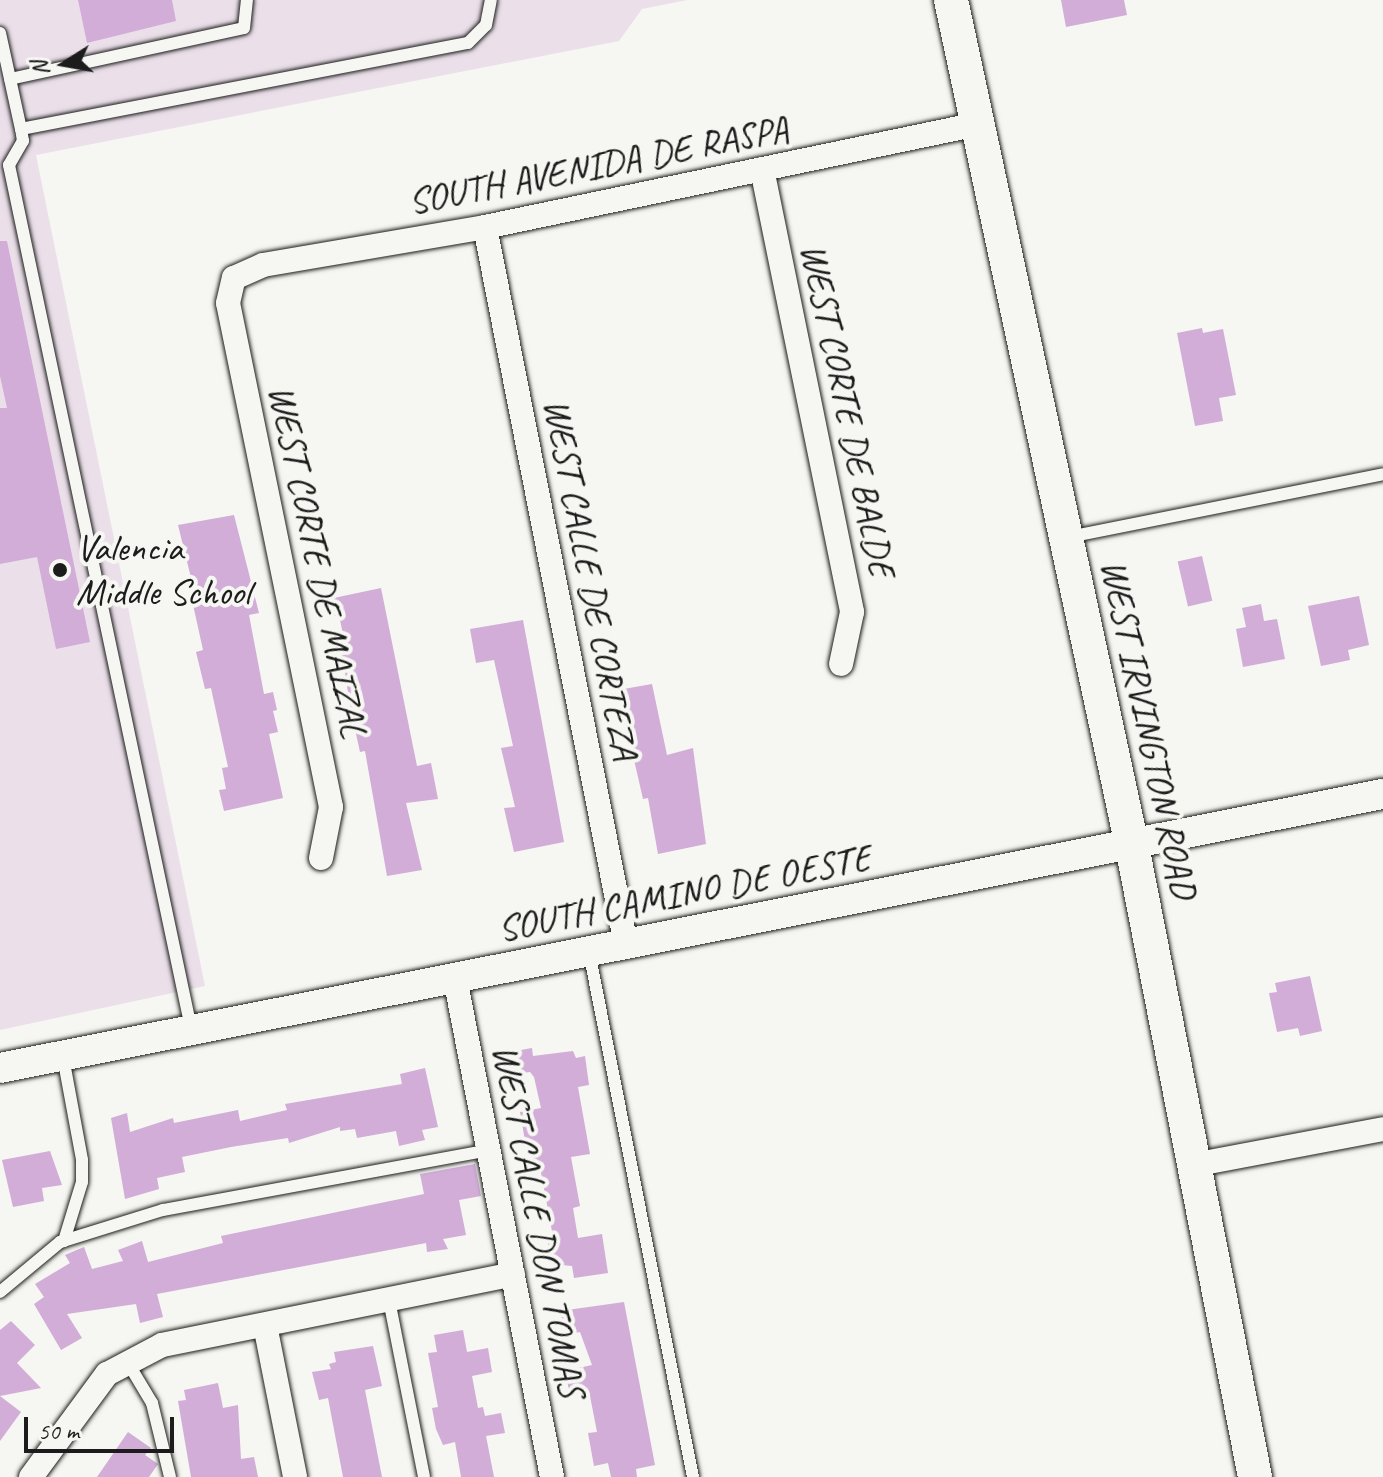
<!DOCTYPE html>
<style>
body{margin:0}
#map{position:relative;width:1383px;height:1477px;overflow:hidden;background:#f6f6f2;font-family:Caveat,sans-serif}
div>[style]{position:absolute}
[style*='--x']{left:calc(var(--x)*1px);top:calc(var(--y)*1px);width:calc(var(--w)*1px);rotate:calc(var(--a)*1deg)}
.built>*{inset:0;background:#ebe0ea}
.building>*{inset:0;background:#d1add7;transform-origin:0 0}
.roads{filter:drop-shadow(0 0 2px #1c1c1c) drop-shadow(0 0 2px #1c1c1c)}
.service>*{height:12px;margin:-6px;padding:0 6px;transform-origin:6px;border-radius:6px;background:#f6f6f2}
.minor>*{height:24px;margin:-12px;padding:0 12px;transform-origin:12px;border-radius:12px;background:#f6f6f2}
.tertiary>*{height:30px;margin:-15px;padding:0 15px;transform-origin:15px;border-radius:15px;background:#f6f6f2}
.secondary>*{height:34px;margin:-17px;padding:0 17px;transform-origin:17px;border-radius:17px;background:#f6f6f2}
.dots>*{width:22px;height:22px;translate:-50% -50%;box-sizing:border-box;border:4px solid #f6f6f2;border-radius:50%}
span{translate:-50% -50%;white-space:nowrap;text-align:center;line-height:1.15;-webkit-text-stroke:8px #f6f6f2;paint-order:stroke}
.street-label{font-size:38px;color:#1c1c1c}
.poi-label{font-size:38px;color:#1c1c1c}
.left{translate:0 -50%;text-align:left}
.north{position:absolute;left:24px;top:24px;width:80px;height:80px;-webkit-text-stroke:6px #f6f6f2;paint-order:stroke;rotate:259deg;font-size:22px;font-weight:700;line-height:32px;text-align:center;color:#1c1c1c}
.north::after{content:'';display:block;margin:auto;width:28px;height:36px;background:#1c1c1c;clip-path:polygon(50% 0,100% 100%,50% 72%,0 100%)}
.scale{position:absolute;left:24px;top:1417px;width:150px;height:36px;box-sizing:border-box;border:4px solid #1c1c1c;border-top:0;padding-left:10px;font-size:24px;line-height:28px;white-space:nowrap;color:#1c1c1c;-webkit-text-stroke:6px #f6f6f2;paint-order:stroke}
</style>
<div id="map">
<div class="built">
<div style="clip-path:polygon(0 0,687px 0,642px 9px,619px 41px,36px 155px,205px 986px,0 1030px)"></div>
</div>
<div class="building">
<div style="clip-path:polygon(78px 0,172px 0,176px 21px,87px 43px)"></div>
<div style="clip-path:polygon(1124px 0,1127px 15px,1066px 27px,1061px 0)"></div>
<div style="clip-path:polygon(0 241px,7px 241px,90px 642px,56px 649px,37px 557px,0 564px,0 408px,7px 408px,0 376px)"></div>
<div style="clip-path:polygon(1202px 328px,1203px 333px,1223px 329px,1236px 395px,1219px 398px,1223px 421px,1195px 426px,1177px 333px)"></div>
<div style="clip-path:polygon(234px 515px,259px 613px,249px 615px,264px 694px,273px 692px,277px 710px,273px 711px,278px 732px,269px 734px,283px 798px,224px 811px,219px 790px,226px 789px,222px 768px,228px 767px,211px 688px,205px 689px,196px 652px,203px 650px,190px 591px,194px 590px,178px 525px)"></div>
<div style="left:1202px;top:556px;width:46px;height:25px;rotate:77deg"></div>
<div style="clip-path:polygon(381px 588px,417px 766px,431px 763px,438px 799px,406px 803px,422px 870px,387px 876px,365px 751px,360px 752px,351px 711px,342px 655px,347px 654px,339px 615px,333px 616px,329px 599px)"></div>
<div style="clip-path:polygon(1359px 596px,1369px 645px,1348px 650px,1350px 660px,1321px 666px,1308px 606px)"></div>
<div style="clip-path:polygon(1261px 604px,1264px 621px,1277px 619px,1285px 659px,1243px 667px,1236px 629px,1246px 627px,1242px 608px)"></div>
<div style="clip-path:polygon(523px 620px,564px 842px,514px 852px,504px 808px,515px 807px,501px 748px,513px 746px,494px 660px,476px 663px,470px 629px)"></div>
<div style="clip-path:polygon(652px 684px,667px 755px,693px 748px,706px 844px,658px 854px,648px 798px,643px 799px,618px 690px)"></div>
<div style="clip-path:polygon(1310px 976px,1322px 1031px,1300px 1036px,1298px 1028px,1277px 1032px,1269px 993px,1277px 992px,1275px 983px)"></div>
<div style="clip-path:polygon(532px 1048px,533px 1056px,573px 1051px,576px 1058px,585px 1056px,589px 1085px,578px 1087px,590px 1154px,571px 1157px,580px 1206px,573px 1208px,578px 1238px,602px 1234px,608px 1273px,574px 1278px,572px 1266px,551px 1264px,548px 1243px,554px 1242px,539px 1162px,529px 1164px,520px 1112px,541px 1108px,534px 1077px,530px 1072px,514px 1074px,510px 1052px)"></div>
<div style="clip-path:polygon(425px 1068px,438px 1127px,422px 1130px,425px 1140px,399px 1146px,396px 1131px,357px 1138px,355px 1129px,340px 1131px,340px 1127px,289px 1143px,288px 1138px,231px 1147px,182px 1157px,185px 1172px,157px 1178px,159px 1189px,125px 1199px,111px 1118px,127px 1113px,130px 1132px,173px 1118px,174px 1123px,238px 1110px,240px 1121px,287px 1110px,285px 1104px,402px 1084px,400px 1074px)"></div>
<div style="clip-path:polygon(50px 1151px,62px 1185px,42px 1188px,44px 1201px,13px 1207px,2px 1160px)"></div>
<div style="clip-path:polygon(475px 1164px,481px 1196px,459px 1200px,466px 1235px,443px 1239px,448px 1249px,427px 1252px,426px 1243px,157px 1294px,163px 1317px,140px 1323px,136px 1304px,67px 1314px,82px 1338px,61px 1350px,34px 1304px,44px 1297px,35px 1284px,70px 1263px,65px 1255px,84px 1247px,92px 1269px,123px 1261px,118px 1250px,142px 1241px,148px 1262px,223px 1243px,221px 1236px,424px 1194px,420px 1174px)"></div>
<div style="clip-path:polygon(624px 1302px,655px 1465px,636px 1469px,637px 1477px,611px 1477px,608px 1463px,594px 1466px,588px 1433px,597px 1432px,589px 1391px,570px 1395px,565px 1371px,592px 1365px,580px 1332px,566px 1335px,560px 1311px)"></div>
<div style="clip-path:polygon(11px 1321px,35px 1345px,17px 1363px,41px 1388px,0 1396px,0 1330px)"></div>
<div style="clip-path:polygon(463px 1330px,467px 1352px,488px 1348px,492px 1372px,472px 1376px,478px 1408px,483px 1407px,485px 1416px,501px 1413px,505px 1433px,486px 1436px,494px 1477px,461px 1477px,455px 1442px,443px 1445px,436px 1429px,432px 1408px,438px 1407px,428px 1353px,437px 1352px,434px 1335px)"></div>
<div style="clip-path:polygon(373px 1346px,382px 1386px,365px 1390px,382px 1477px,343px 1477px,328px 1398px,319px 1400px,312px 1372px,331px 1369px,329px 1364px,336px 1362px,334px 1352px)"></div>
<div style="clip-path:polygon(218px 1383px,223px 1408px,238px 1405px,241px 1459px,254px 1457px,258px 1477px,191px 1477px,178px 1401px,186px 1400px,184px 1390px)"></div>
<div style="clip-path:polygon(0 1396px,21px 1412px,0 1441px)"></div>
<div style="clip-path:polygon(128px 1432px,151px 1448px,145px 1455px,158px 1464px,149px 1477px,97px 1477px)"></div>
</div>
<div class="roads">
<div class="service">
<div style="--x:0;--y:33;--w:98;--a:77.7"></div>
<div style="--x:10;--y:79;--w:239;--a:-12.3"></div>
<div style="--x:244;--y:28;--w:28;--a:-84"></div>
<div style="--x:1069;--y:537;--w:320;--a:-11.3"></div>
<div style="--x:589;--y:952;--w:535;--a:78.8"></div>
<div style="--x:191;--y:1028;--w:882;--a:-101.91"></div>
<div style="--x:9;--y:165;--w:28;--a:-60"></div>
<div style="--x:23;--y:141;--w:12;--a:-99"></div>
<div style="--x:21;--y:129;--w:455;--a:-10.9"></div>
<div style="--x:468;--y:43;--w:25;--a:-45"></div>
<div style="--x:486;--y:25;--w:25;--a:-79"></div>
<div style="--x:63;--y:1057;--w:105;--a:79.5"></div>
<div style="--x:82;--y:1160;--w:22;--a:90"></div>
<div style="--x:82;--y:1182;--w:62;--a:107"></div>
<div style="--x:0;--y:1292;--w:78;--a:-39.8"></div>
<div style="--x:60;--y:1242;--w:108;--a:-17.3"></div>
<div style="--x:163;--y:1210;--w:331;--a:-10.4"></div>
<div style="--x:389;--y:1300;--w:180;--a:78.8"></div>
<div style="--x:128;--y:1363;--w:47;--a:59"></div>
<div style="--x:152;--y:1403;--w:76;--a:76.3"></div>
</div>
<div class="minor">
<div style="--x:762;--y:169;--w:452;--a:78.5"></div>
<div style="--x:852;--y:612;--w:53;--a:101.9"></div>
<div style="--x:485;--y:227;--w:732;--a:78.89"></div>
<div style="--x:321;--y:858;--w:52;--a:-78.9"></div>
<div style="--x:331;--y:807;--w:514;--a:-101.55"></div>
<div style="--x:228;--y:303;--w:26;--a:-77"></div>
<div style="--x:234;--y:278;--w:32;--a:-24"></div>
<div style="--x:263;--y:265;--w:225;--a:-9.7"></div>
<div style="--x:485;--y:227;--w:504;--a:-11.8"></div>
<div style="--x:455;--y:978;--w:508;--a:79"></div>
<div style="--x:1193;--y:1165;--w:193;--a:-10.7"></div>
<div style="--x:265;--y:1325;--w:155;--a:78.8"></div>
<div style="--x:31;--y:1477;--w:128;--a:-53.6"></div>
<div style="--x:107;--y:1374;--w:62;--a:-27.8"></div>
<div style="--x:162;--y:1345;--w:358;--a:-11.4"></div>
</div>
<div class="tertiary">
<div style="--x:0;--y:1068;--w:1410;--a:-11.21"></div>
</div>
<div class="secondary">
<div style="--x:951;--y:0;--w:865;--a:77.92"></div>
<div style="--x:1132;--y:846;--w:643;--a:78.97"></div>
</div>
</div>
<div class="dots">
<div style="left:60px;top:570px;background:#1c1c1c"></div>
</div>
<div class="street-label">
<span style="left:598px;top:165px;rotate:-11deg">SOUTH AVENIDA DE RASPA</span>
<span style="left:848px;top:410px;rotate:78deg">WEST CORTE DE BALDE</span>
<span style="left:318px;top:561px;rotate:78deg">WEST CORTE DE MAIZAL</span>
<span style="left:591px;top:579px;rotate:79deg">WEST CALLE DE CORTEZA</span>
<span style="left:1149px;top:729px;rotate:78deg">WEST IRVINGTON ROAD</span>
<span style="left:684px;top:893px;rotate:-11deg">SOUTH CAMINO DE OESTE</span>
<span style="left:539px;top:1221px;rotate:79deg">WEST CALLE DON TOMAS</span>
</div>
<div class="poi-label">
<span class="left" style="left:76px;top:570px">Valencia<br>Middle School</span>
</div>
<div class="north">N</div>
<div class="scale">50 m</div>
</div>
